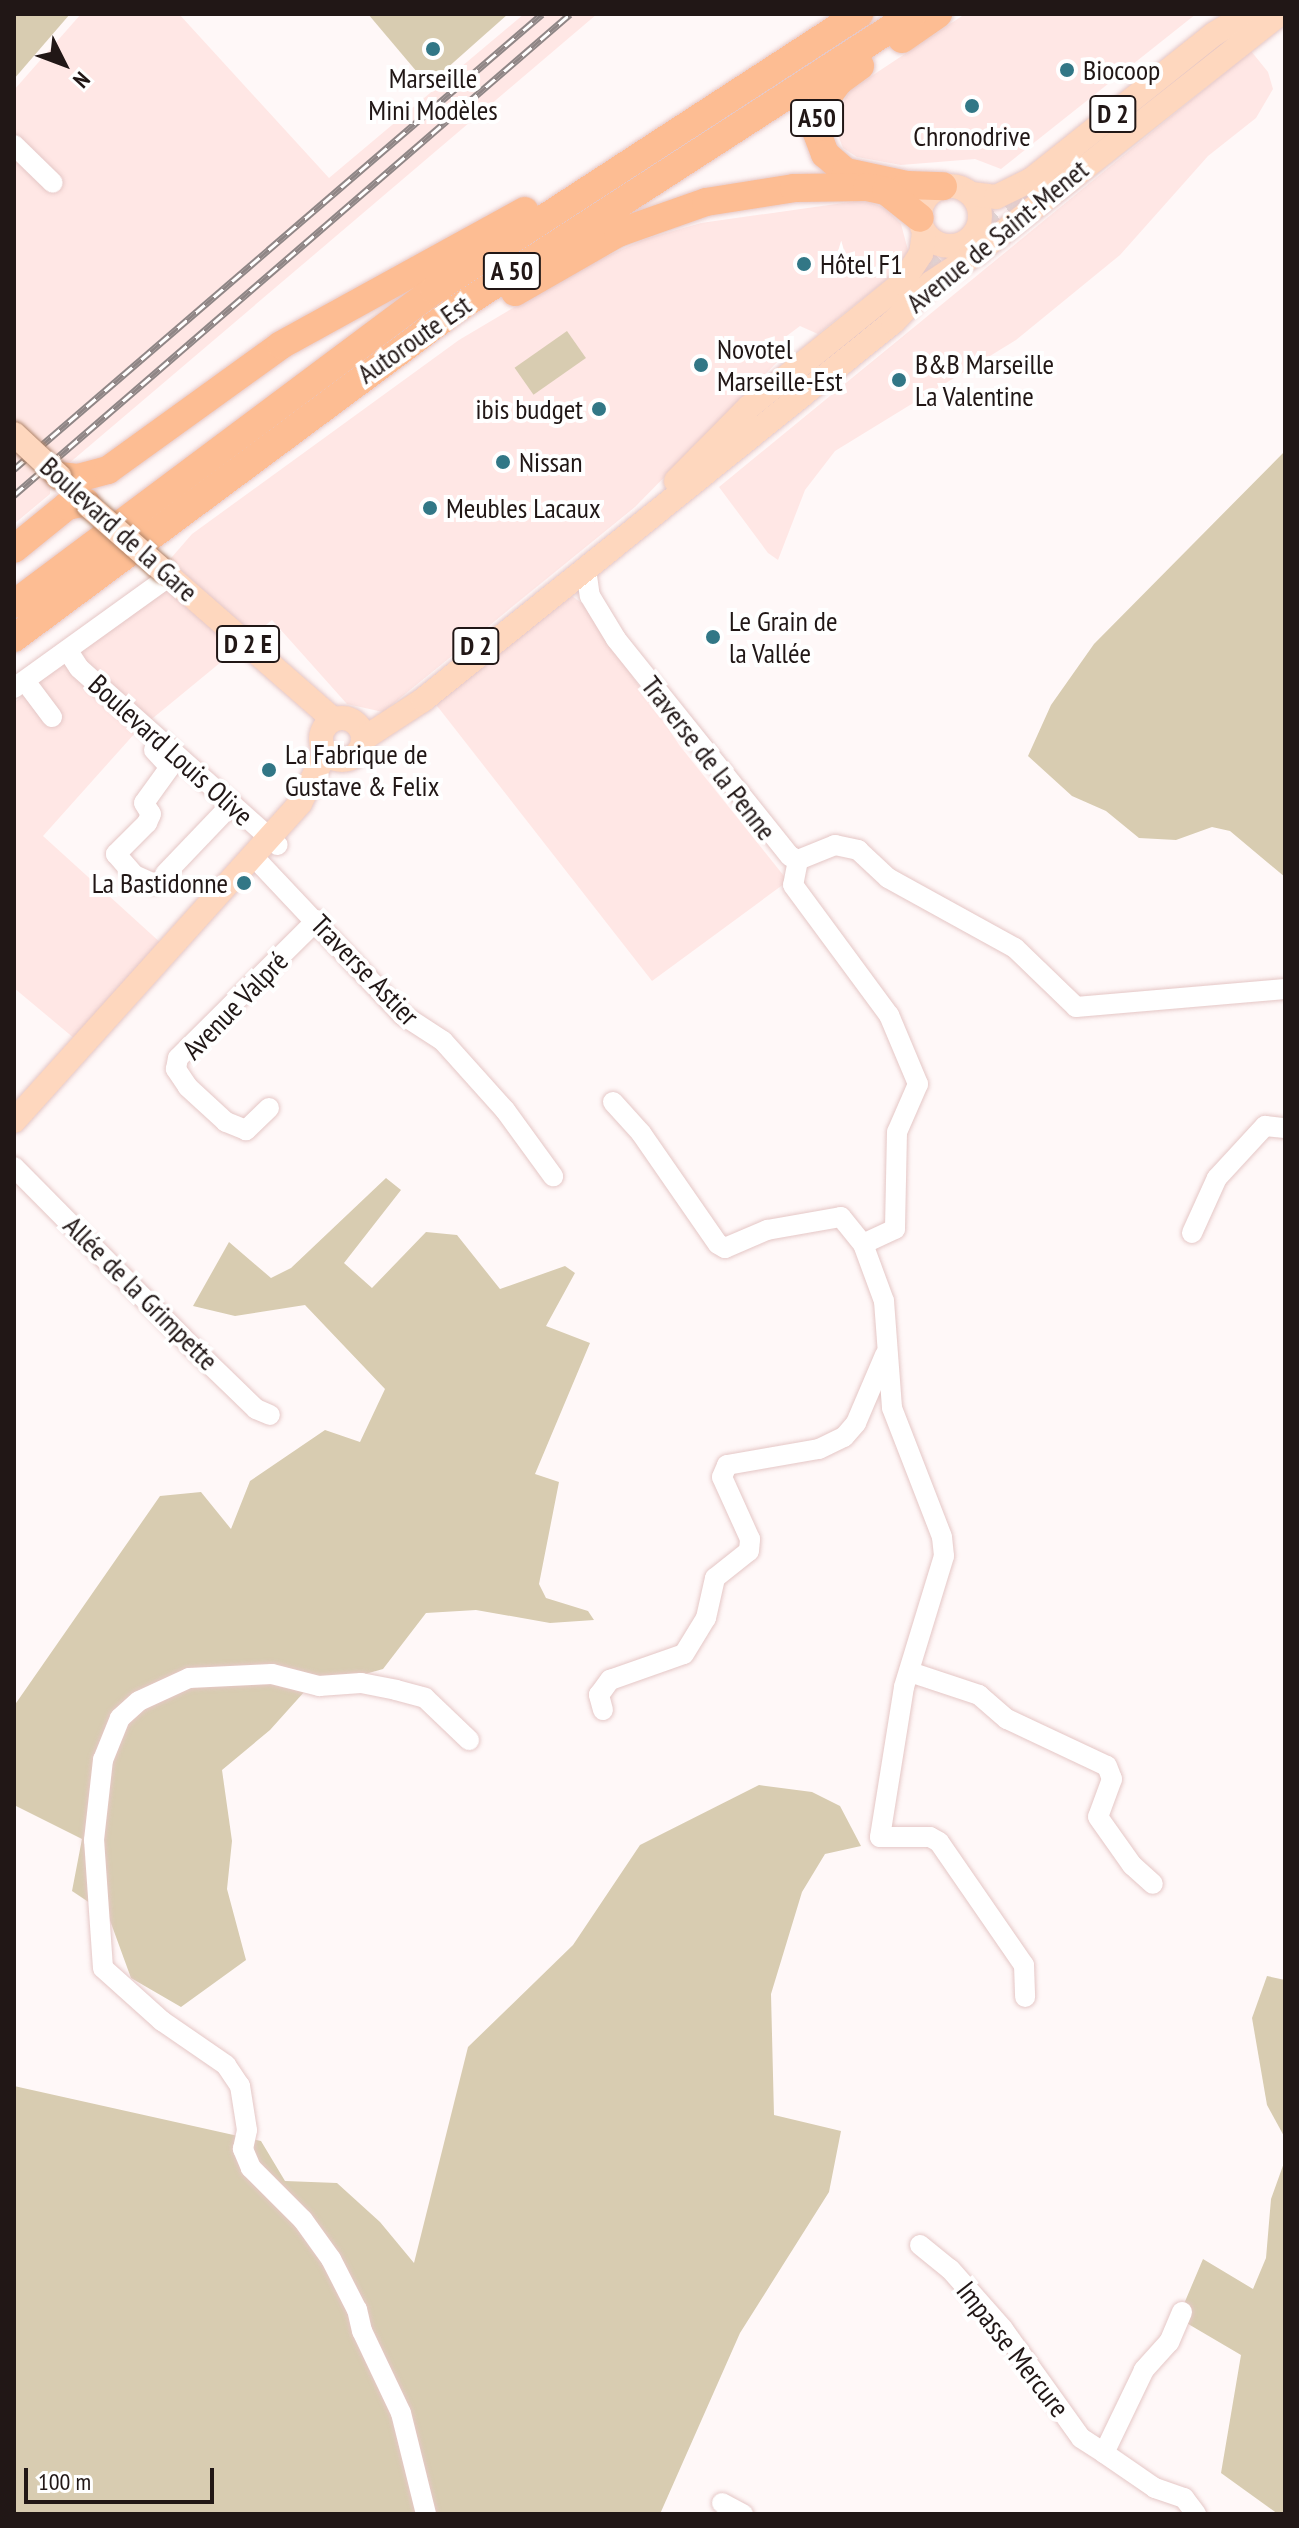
<!DOCTYPE html>
<meta charset="utf-8">
<style>
body{margin:0}
#map{position:relative;width:1299px;height:2528px;overflow:hidden;background:#fff8f8;font-family:"PT Sans Narrow",sans-serif}
div>[style]{position:absolute}
[style*='--x']{left:calc(var(--x)*1px);top:calc(var(--y)*1px);width:calc(var(--w)*1px);rotate:calc(var(--a)*1deg)}
.built>*{inset:0;background:#ffe7e5}
.green>*{inset:0;background:#d8ccb1;transform-origin:0 0}
.major-tunnel>*{height:24px;margin-top:-12px;transform-origin:0;background:repeating-linear-gradient(90deg,#ded6d6 0 24px,transparent 0 36px)}
.roads{filter:drop-shadow(0 0 2px #e5c7c6) drop-shadow(0 0 2px #e5c7c6)}
.minor>*{height:20px;margin:-10px;padding:0 10px;transform-origin:10px;border-radius:10px;background:#fff}
.major>*{height:24px;margin:-12px;padding:0 12px;transform-origin:12px;border-radius:12px;background:#fed7be}
.major>.ring{margin:-12px;padding:0;box-sizing:content-box;background:none;border:24px solid #fed7be;border-radius:50%}
.highway>*{height:28px;margin:-14px;padding:0 14px;transform-origin:14px;border-radius:14px;background:#fdbd93}
.rail>*{height:7px;margin-top:-3.5px;transform-origin:0;background:repeating-linear-gradient(90deg,#fff 0 12px,#8f8686 0 24px);box-sizing:border-box;border-block:2px solid #8f8686}
.bridges{filter:drop-shadow(0 0 2px #b08367) drop-shadow(0 0 2px #b08367)}
.major-bridge>*{height:24px;margin:-12px;padding:0 12px;transform-origin:12px;border-radius:12px;background:#fed7be}
.dots>*{width:22px;height:22px;translate:-50% -50%;box-sizing:border-box;border:4px solid #fff;border-radius:50%}
span{translate:-50% -50%;white-space:nowrap;text-align:center;line-height:1.15;-webkit-text-stroke:8px #fff;paint-order:stroke}
.shield-label span{padding:2px 6px;background:#fff;border:2px solid;border-radius:6px;-webkit-text-stroke-width:0}
.shield-label{font-size:26px;color:#211716;font-weight:700}
.poi-label{font-size:28px;color:#211716}
.left{translate:0 -50%;text-align:left}
.right{translate:-100% -50%;text-align:right}
.street-label{font-size:28px;color:#211716}
.frame{position:absolute;inset:0;border:16px solid #211716;pointer-events:none}
.north{position:absolute;left:24px;top:24px;width:80px;height:80px;-webkit-text-stroke:6px #fff;paint-order:stroke;rotate:132deg;font-size:22px;font-weight:700;line-height:32px;text-align:center;color:#211716}
.north::after{content:'';display:block;margin:auto;width:28px;height:36px;background:#211716;clip-path:polygon(50% 0,100% 100%,50% 72%,0 100%)}
.scale{position:absolute;left:24px;top:2468px;width:190px;height:36px;box-sizing:border-box;border:4px solid #211716;border-top:0;padding-left:10px;font-size:24px;line-height:28px;white-space:nowrap;color:#211716;-webkit-text-stroke:6px #fff;paint-order:stroke}
</style>
<div id="map">
<div class="built">
<div style="clip-path:polygon(81px 14px,179px 14px,329px 178px,524px 14px,597px 14px,67px 465px,36px 439px,51px 477px,50px 494px,14px 524px,14px 90px)"></div>
<div style="clip-path:polygon(965px 14px,1196px 14px,1001px 169px,975px 159px,901px 165px,857px 157px,843px 148px,833px 122px,849px 91px)"></div>
<div style="clip-path:polygon(1251px 51px,1268px 72px,1273px 89px,1256px 118px,1208px 156px,1120px 255px,1016px 340px,835px 451px,805px 490px,778px 560px,768px 553px,719px 487px)"></div>
<div style="clip-path:polygon(864px 200px,885px 208px,901px 224px,909px 254px,900px 269px,818px 334px,800px 326px,784px 338px,789px 350px,635px 507px,383px 712px,347px 704px,272px 620px,136px 732px,43px 836px,162px 944px,75px 1039px,14px 988px,14px 703px,145px 588px,192px 534px,459px 340px,582px 267px,645px 239px,701px 223px)"></div>
<div style="clip-path:polygon(572px 596px,583px 604px,680px 746px,788px 881px,652px 981px,434px 702px)"></div>
</div>
<div class="green">
<div style="clip-path:polygon(14px 14px,70px 14px,14px 79px)"></div>
<div style="clip-path:polygon(368px 14px,508px 14px,428px 85px)"></div>
<div style="left:567px;top:331px;width:33px;height:64px;rotate:55deg"></div>
<div style="clip-path:polygon(1285px 451px,1285px 877px,1230px 831px,1212px 827px,1176px 840px,1139px 838px,1106px 811px,1072px 796px,1028px 756px,1051px 705px,1094px 644px)"></div>
<div style="clip-path:polygon(386px 1178px,401px 1190px,344px 1263px,372px 1288px,426px 1232px,457px 1235px,500px 1289px,565px 1266px,575px 1273px,546px 1326px,590px 1343px,535px 1474px,559px 1482px,539px 1584px,546px 1598px,588px 1611px,594px 1620px,550px 1623px,476px 1610px,426px 1613px,383px 1669px,305px 1691px,270px 1730px,222px 1770px,232px 1841px,227px 1889px,246px 1960px,181px 2007px,131px 1978px,108px 1915px,72px 1891px,82px 1839px,14px 1805px,14px 1706px,160px 1496px,201px 1492px,231px 1529px,250px 1481px,325px 1430px,360px 1442px,385px 1389px,305px 1305px,235px 1316px,193px 1306px,229px 1242px,271px 1278px,291px 1268px)"></div>
<div style="clip-path:polygon(759px 1785px,812px 1792px,840px 1806px,861px 1846px,825px 1854px,802px 1892px,771px 1994px,774px 2115px,841px 2131px,829px 2192px,740px 2333px,660px 2514px,14px 2514px,14px 2086px,261px 2141px,285px 2181px,337px 2183px,380px 2222px,414px 2263px,468px 2047px,573px 1945px,640px 1845px)"></div>
<div style="clip-path:polygon(1267px 1976px,1285px 1980px,1285px 2138px,1267px 2105px,1252px 2018px)"></div>
<div style="clip-path:polygon(1285px 2160px,1285px 2514px,1278px 2514px,1221px 2473px,1241px 2355px,1178px 2318px,1203px 2259px,1253px 2289px,1266px 2258px,1271px 2199px)"></div>
</div>
<div class="major-tunnel">
<div style="--x:923;--y:277;--w:153;--a:-38.4"></div>
</div>
<div class="roads">
<div class="minor">
<div style="--x:14;--y:145;--w:54;--a:44.3"></div>
<div style="--x:586;--y:569;--w:27;--a:82"></div>
<div style="--x:590;--y:596;--w:50;--a:58.8"></div>
<div style="--x:616;--y:639;--w:278;--a:51.3"></div>
<div style="--x:790;--y:856;--w:9;--a:27"></div>
<div style="--x:798;--y:860;--w:40;--a:-22"></div>
<div style="--x:835;--y:845;--w:24;--a:12"></div>
<div style="--x:858;--y:850;--w:41;--a:43"></div>
<div style="--x:888;--y:878;--w:145;--a:28.9"></div>
<div style="--x:1015;--y:948;--w:85;--a:44"></div>
<div style="--x:1076;--y:1007;--w:210;--a:-4.9"></div>
<div style="--x:68;--y:651;--w:20;--a:57"></div>
<div style="--x:79;--y:668;--w:266;--a:41.7"></div>
<div style="--x:25;--y:681;--w:45;--a:53.1"></div>
<div style="--x:14;--y:688;--w:192;--a:-35.7"></div>
<div style="--x:154;--y:750;--w:23;--a:47"></div>
<div style="--x:170;--y:767;--w:44;--a:125.8"></div>
<div style="--x:144;--y:803;--w:13;--a:58"></div>
<div style="--x:151;--y:814;--w:10;--a:114"></div>
<div style="--x:147;--y:823;--w:44;--a:135"></div>
<div style="--x:116;--y:854;--w:28;--a:49"></div>
<div style="--x:134;--y:875;--w:22;--a:24"></div>
<div style="--x:253;--y:856;--w:219;--a:46.7"></div>
<div style="--x:403;--y:1015;--w:48;--a:33"></div>
<div style="--x:443;--y:1041;--w:93;--a:48.1"></div>
<div style="--x:505;--y:1110;--w:82;--a:54"></div>
<div style="--x:798;--y:860;--w:25;--a:101"></div>
<div style="--x:793;--y:885;--w:162;--a:53.6"></div>
<div style="--x:889;--y:1015;--w:75;--a:67.2"></div>
<div style="--x:918;--y:1084;--w:52;--a:113.6"></div>
<div style="--x:897;--y:1132;--w:97;--a:91.2"></div>
<div style="--x:895;--y:1229;--w:35;--a:155"></div>
<div style="--x:863;--y:1244;--w:61;--a:69.8"></div>
<div style="--x:884;--y:1301;--w:107;--a:85.7"></div>
<div style="--x:892;--y:1408;--w:138;--a:68.8"></div>
<div style="--x:942;--y:1537;--w:19;--a:84"></div>
<div style="--x:944;--y:1556;--w:137;--a:107"></div>
<div style="--x:904;--y:1687;--w:152;--a:99.1"></div>
<div style="--x:880;--y:1837;--w:50;--a:0"></div>
<div style="--x:930;--y:1837;--w:10;--a:29"></div>
<div style="--x:939;--y:1842;--w:150;--a:55.4"></div>
<div style="--x:1024;--y:1965;--w:32;--a:88"></div>
<div style="--x:165;--y:874;--w:97;--a:-46.3"></div>
<div style="--x:613;--y:1102;--w:42;--a:47.9"></div>
<div style="--x:641;--y:1133;--w:135;--a:55.3"></div>
<div style="--x:718;--y:1244;--w:8;--a:30"></div>
<div style="--x:725;--y:1248;--w:46;--a:-23.2"></div>
<div style="--x:767;--y:1230;--w:75;--a:-10"></div>
<div style="--x:841;--y:1217;--w:35;--a:51"></div>
<div style="--x:269;--y:1108;--w:32;--a:136"></div>
<div style="--x:246;--y:1130;--w:22;--a:-158"></div>
<div style="--x:226;--y:1122;--w:52;--a:-137.4"></div>
<div style="--x:188;--y:1087;--w:22;--a:-124"></div>
<div style="--x:176;--y:1069;--w:11;--a:-80"></div>
<div style="--x:178;--y:1058;--w:196;--a:-44.8"></div>
<div style="--x:14;--y:1167;--w:253;--a:45.3"></div>
<div style="--x:192;--y:1347;--w:89;--a:44.1"></div>
<div style="--x:256;--y:1409;--w:15;--a:23"></div>
<div style="--x:1192;--y:1233;--w:60;--a:-65.6"></div>
<div style="--x:1217;--y:1178;--w:71;--a:-47.3"></div>
<div style="--x:1265;--y:1126;--w:20;--a:6"></div>
<div style="--x:910;--y:1672;--w:73;--a:18.4"></div>
<div style="--x:979;--y:1695;--w:37;--a:41"></div>
<div style="--x:1007;--y:1719;--w:110;--a:25.2"></div>
<div style="--x:1107;--y:1766;--w:14;--a:69"></div>
<div style="--x:1112;--y:1779;--w:40;--a:110.2"></div>
<div style="--x:1098;--y:1817;--w:59;--a:54.7"></div>
<div style="--x:1132;--y:1865;--w:28;--a:42"></div>
<div style="--x:603;--y:1710;--w:16;--a:-105"></div>
<div style="--x:599;--y:1695;--w:19;--a:-54"></div>
<div style="--x:610;--y:1680;--w:78;--a:-19.4"></div>
<div style="--x:684;--y:1654;--w:42;--a:-58.6"></div>
<div style="--x:706;--y:1618;--w:41;--a:-77.3"></div>
<div style="--x:715;--y:1578;--w:43;--a:-38.5"></div>
<div style="--x:749;--y:1551;--w:12;--a:-85"></div>
<div style="--x:750;--y:1539;--w:68;--a:-114.3"></div>
<div style="--x:722;--y:1477;--w:13;--a:-67"></div>
<div style="--x:727;--y:1465;--w:93;--a:-9.9"></div>
<div style="--x:819;--y:1449;--w:28;--a:-26"></div>
<div style="--x:844;--y:1437;--w:18;--a:-49"></div>
<div style="--x:856;--y:1423;--w:74;--a:-66.9"></div>
<div style="--x:920;--y:2245;--w:38;--a:39"></div>
<div style="--x:950;--y:2269;--w:80;--a:48.5"></div>
<div style="--x:1003;--y:2329;--w:134;--a:54.4"></div>
<div style="--x:1081;--y:2438;--w:27;--a:33"></div>
<div style="--x:1182;--y:2312;--w:33;--a:113"></div>
<div style="--x:1169;--y:2342;--w:38;--a:132"></div>
<div style="--x:1144;--y:2370;--w:92;--a:115.7"></div>
<div style="--x:1104;--y:2453;--w:62;--a:34.5"></div>
<div style="--x:1155;--y:2488;--w:31;--a:19"></div>
<div style="--x:1184;--y:2498;--w:20;--a:53"></div>
<div style="--x:722;--y:2503;--w:24;--a:28"></div>
<div style="--x:426;--y:2514;--w:104;--a:-103.9"></div>
<div style="--x:401;--y:2413;--w:91;--a:-115.4"></div>
<div style="--x:362;--y:2331;--w:22;--a:-103"></div>
<div style="--x:357;--y:2310;--w:57;--a:-117"></div>
<div style="--x:331;--y:2259;--w:48;--a:-125.7"></div>
<div style="--x:303;--y:2220;--w:74;--a:-135"></div>
<div style="--x:251;--y:2168;--w:21;--a:-113"></div>
<div style="--x:243;--y:2149;--w:19;--a:-78"></div>
<div style="--x:247;--y:2130;--w:45;--a:-99"></div>
<div style="--x:240;--y:2086;--w:25;--a:-124"></div>
<div style="--x:226;--y:2065;--w:78;--a:-145.5"></div>
<div style="--x:162;--y:2021;--w:79;--a:-138.1"></div>
<div style="--x:103;--y:1968;--w:128;--a:-94"></div>
<div style="--x:94;--y:1840;--w:81;--a:-83.6"></div>
<div style="--x:103;--y:1760;--w:45;--a:-68"></div>
<div style="--x:120;--y:1718;--w:25;--a:-42"></div>
<div style="--x:139;--y:1701;--w:55;--a:-24.7"></div>
<div style="--x:189;--y:1678;--w:83;--a:-2.8"></div>
<div style="--x:272;--y:1674;--w:49;--a:14.3"></div>
<div style="--x:319;--y:1686;--w:42;--a:-4.1"></div>
<div style="--x:361;--y:1683;--w:36;--a:11"></div>
<div style="--x:396;--y:1690;--w:30;--a:15"></div>
<div style="--x:425;--y:1698;--w:61;--a:43.7"></div>
</div>
<div class="major">
<div class="ring" style="left:920px;top:186px;width:36px;height:36px"></div>
<div style="--x:972;--y:194;--w:24;--a:7"></div>
<div style="--x:996;--y:197;--w:39;--a:-26"></div>
<div style="--x:1031;--y:180;--w:234;--a:-38.6"></div>
<div style="--x:1214;--y:34;--w:39;--a:-31"></div>
<div style="--x:676;--y:481;--w:104;--a:-45.4"></div>
<div style="--x:749;--y:407;--w:197;--a:-39"></div>
<div style="--x:902;--y:283;--w:35;--a:-57"></div>
<div style="--x:921;--y:254;--w:21;--a:-82"></div>
<div style="--x:162;--y:570;--w:227;--a:41.1"></div>
<div class="ring" style="left:321px;top:718px;width:18px;height:18px"></div>
<div style="--x:363;--y:739;--w:72;--a:-33"></div>
<div style="--x:423;--y:700;--w:603;--a:-38.81"></div>
<div style="--x:893;--y:322;--w:54;--a:-45.7"></div>
<div style="--x:931;--y:283;--w:56;--a:-33.4"></div>
<div style="--x:978;--y:252;--w:384;--a:-38.3"></div>
<div style="--x:14;--y:1121;--w:428;--a:-48"></div>
<div style="--x:300;--y:803;--w:57;--a:-63"></div>
</div>
<div class="highway">
<div style="--x:902;--y:39;--w:44;--a:-34.8"></div>
<div style="--x:860;--y:66;--w:26;--a:144"></div>
<div style="--x:839;--y:81;--w:35;--a:127"></div>
<div style="--x:818;--y:109;--w:19;--a:99"></div>
<div style="--x:815;--y:128;--w:28;--a:69"></div>
<div style="--x:825;--y:154;--w:28;--a:41"></div>
<div style="--x:846;--y:172;--w:62;--a:12"></div>
<div style="--x:907;--y:185;--w:36;--a:2"></div>
<div style="--x:515;--y:292;--w:119;--a:-29.8"></div>
<div style="--x:618;--y:233;--w:93;--a:-19.4"></div>
<div style="--x:706;--y:202;--w:89;--a:-9"></div>
<div style="--x:794;--y:188;--w:73;--a:-0.8"></div>
<div style="--x:867;--y:187;--w:19;--a:12"></div>
<div style="--x:886;--y:191;--w:43;--a:38.5"></div>
<div style="--x:59;--y:476;--w:19;--a:6"></div>
<div style="--x:78;--y:478;--w:31;--a:-15"></div>
<div style="--x:108;--y:470;--w:213;--a:-35.8"></div>
<div style="--x:281;--y:345;--w:278;--a:-28.8"></div>
<div style="--x:14;--y:549;--w:68;--a:-39.1"></div>
<div style="--x:67;--y:506;--w:19;--a:-12"></div>
<div style="--x:14;--y:604;--w:524;--a:-36.78"></div>
<div style="--x:434;--y:290;--w:507;--a:-33"></div>
<div style="--x:14;--y:638;--w:550;--a:-36.64"></div>
<div style="--x:455;--y:310;--w:545;--a:-32.87"></div>
</div>
</div>
<div class="rail">
<div style="--x:14;--y:469;--w:697;--a:-40.75"></div>
<div style="--x:14;--y:495;--w:735;--a:-40.86"></div>
</div>
<div class="bridges">
<div class="major-bridge">
<div style="--x:14;--y:434;--w:62;--a:43"></div>
<div style="--x:89;--y:506;--w:97;--a:41.2"></div>
</div>
</div>
<div class="dots">
<div style="left:433px;top:49px;background:#327786"></div>
<div style="left:1067px;top:70px;background:#327786"></div>
<div style="left:972px;top:106px;background:#327786"></div>
<div style="left:804px;top:264px;background:#327786"></div>
<div style="left:701px;top:365px;background:#327786"></div>
<div style="left:899px;top:380px;background:#327786"></div>
<div style="left:599px;top:409px;background:#327786"></div>
<div style="left:503px;top:462px;background:#327786"></div>
<div style="left:430px;top:508px;background:#327786"></div>
<div style="left:713px;top:637px;background:#327786"></div>
<div style="left:269px;top:770px;background:#327786"></div>
<div style="left:244px;top:883px;background:#327786"></div>
</div>
<div class="shield-label">
<span style="left:1113px;top:114px">D 2</span>
<span style="left:817px;top:118px">A50</span>
<span style="left:512px;top:271px">A 50</span>
<span style="left:248px;top:644px">D 2 E</span>
<span style="left:476px;top:646px">D 2</span>
</div>
<div class="poi-label">
<span class="left" style="left:1083px;top:70px">Biocoop</span>
<span style="left:433px;top:94px">Marseille<br>Mini Modèles</span>
<span style="left:972px;top:136px">Chronodrive</span>
<span class="left" style="left:820px;top:264px">Hôtel F1</span>
<span class="left" style="left:717px;top:365px">Novotel<br>Marseille-Est</span>
<span class="left" style="left:915px;top:380px">B&amp;B Marseille<br>La Valentine</span>
<span class="right" style="left:583px;top:409px">ibis budget</span>
<span class="left" style="left:519px;top:462px">Nissan</span>
<span class="left" style="left:446px;top:508px">Meubles Lacaux</span>
<span class="left" style="left:729px;top:637px">Le Grain de<br>la Vallée</span>
<span class="left" style="left:285px;top:770px">La Fabrique de<br>Gustave &amp; Felix</span>
<span class="right" style="left:228px;top:883px">La Bastidonne</span>
</div>
<div class="street-label">
<span style="left:997px;top:236px;rotate:-39deg">Avenue de Saint-Menet</span>
<span style="left:414px;top:339px;rotate:-35deg">Autoroute Est</span>
<span style="left:119px;top:529px;rotate:42deg">Boulevard de la Gare</span>
<span style="left:171px;top:750px;rotate:42deg">Boulevard Louis Olive</span>
<span style="left:709px;top:758px;rotate:52deg">Traverse de la Penne</span>
<span style="left:365px;top:970px;rotate:46deg">Traverse Astier</span>
<span style="left:235px;top:1005px;rotate:-46deg">Avenue Valpré</span>
<span style="left:141px;top:1293px;rotate:45deg">Allée de la Grimpette</span>
<span style="left:1013px;top:2349px;rotate:52deg">Impasse Mercure</span>
</div>
<div class="frame"></div>
<div class="north">N</div>
<div class="scale">100 m</div>
</div>
